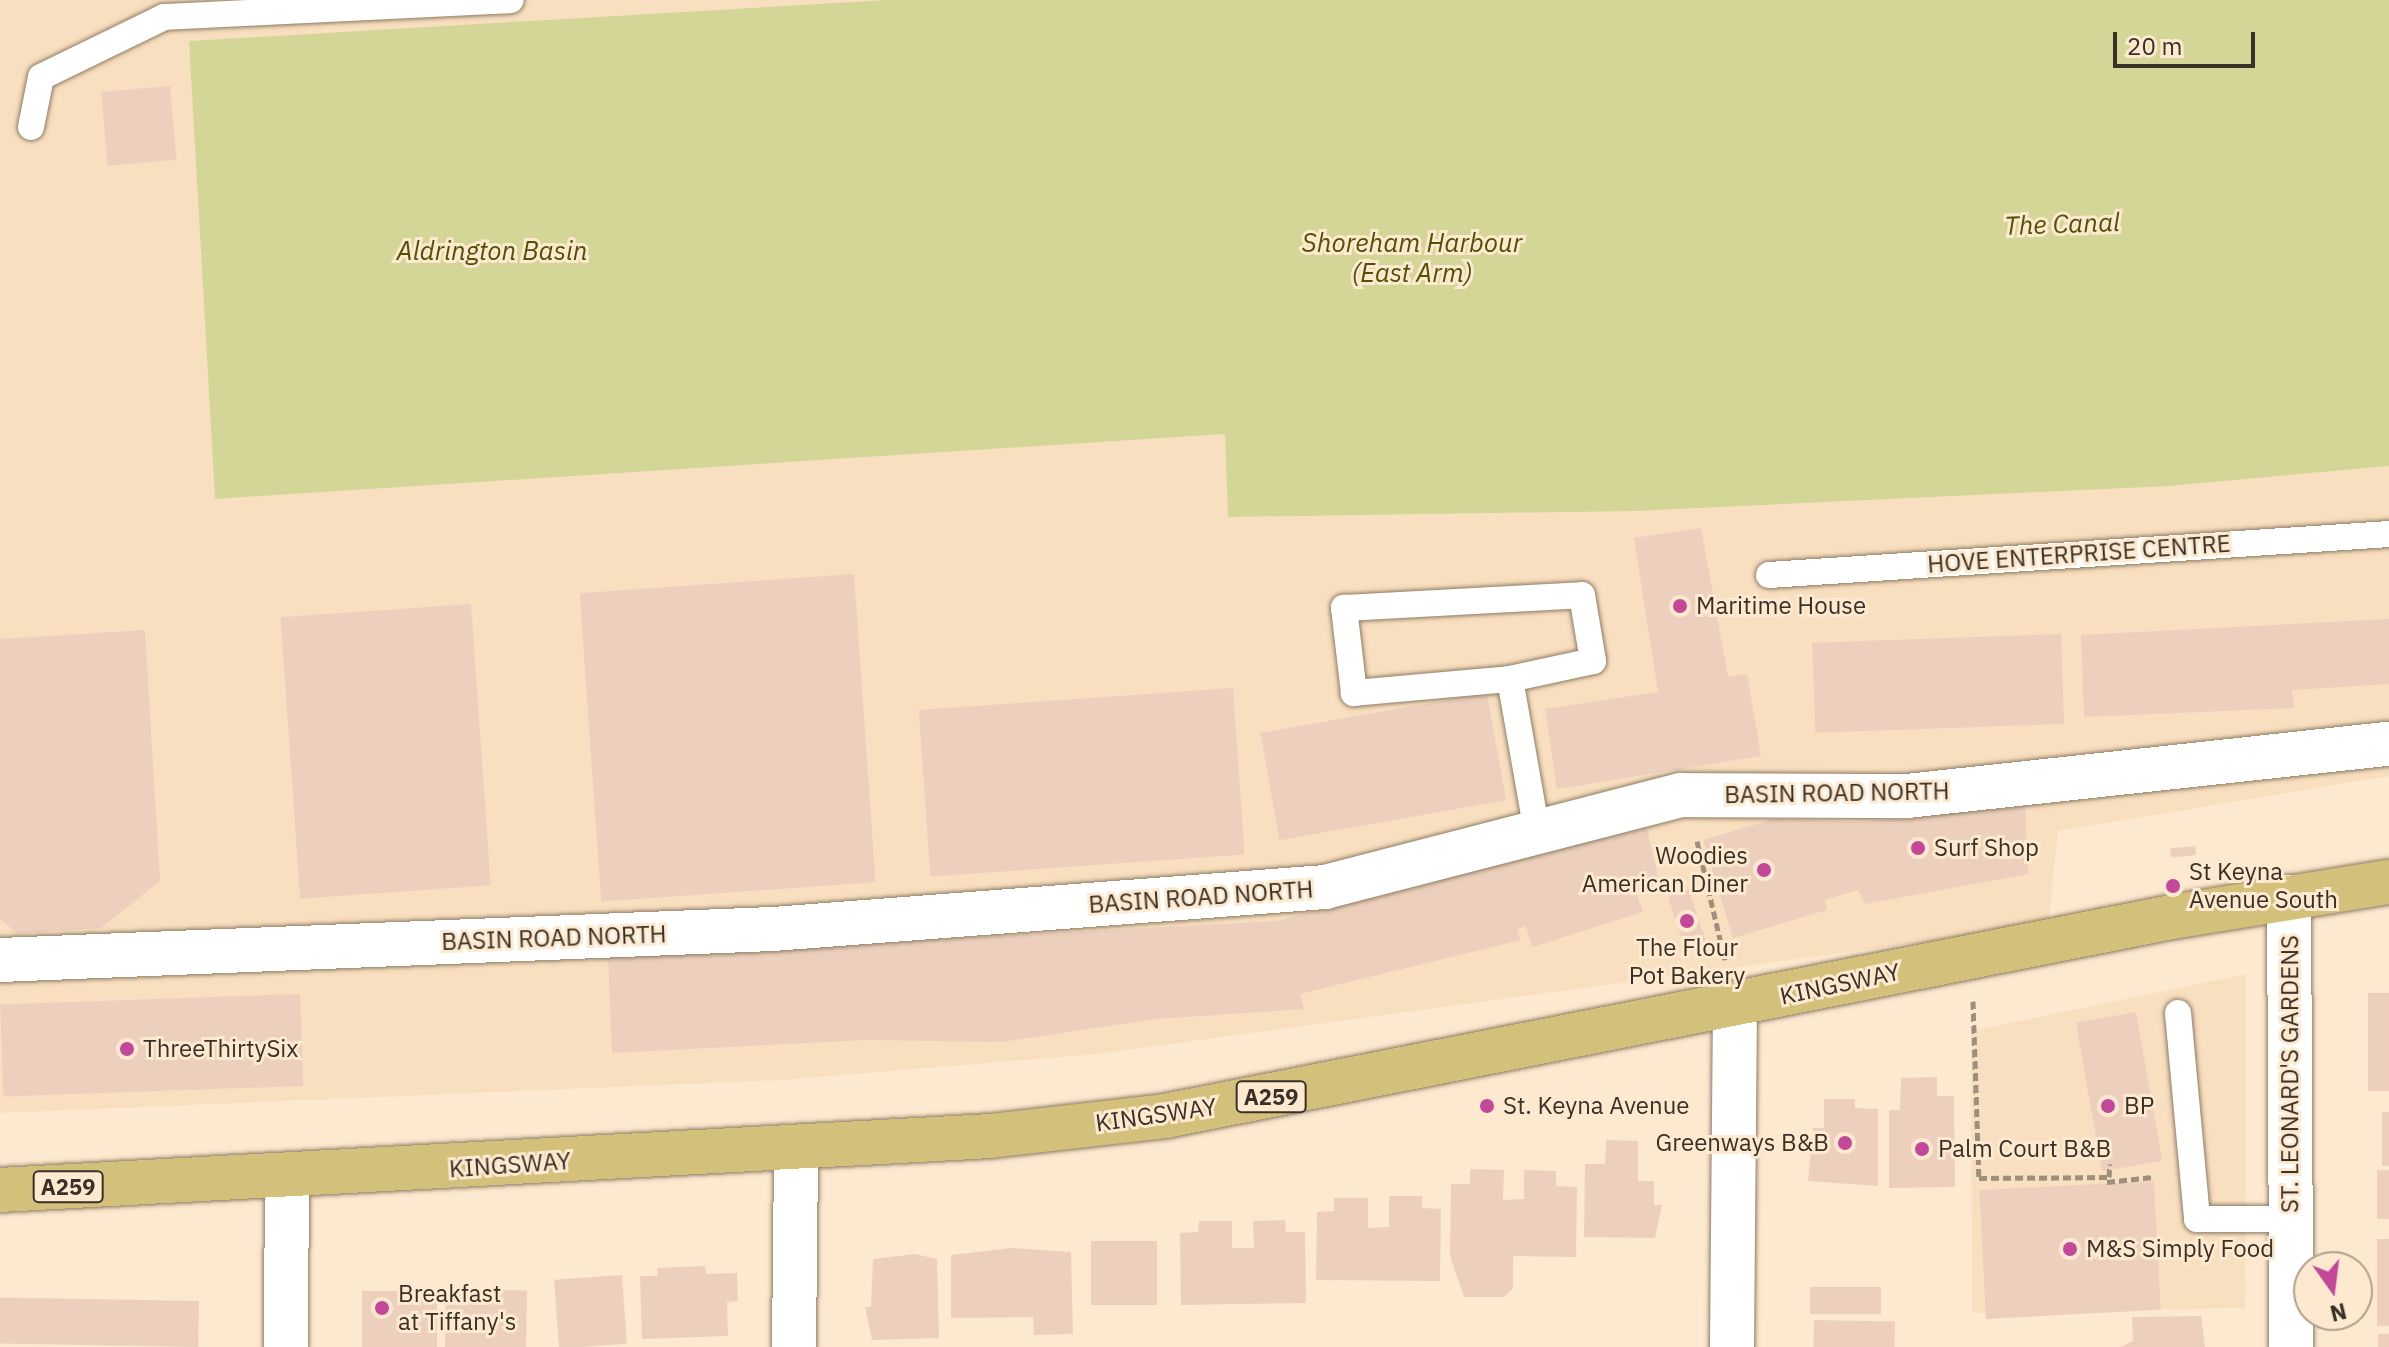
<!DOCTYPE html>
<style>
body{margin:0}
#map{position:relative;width:2389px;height:1347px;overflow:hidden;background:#fde9cf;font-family:"IBM Plex Sans",sans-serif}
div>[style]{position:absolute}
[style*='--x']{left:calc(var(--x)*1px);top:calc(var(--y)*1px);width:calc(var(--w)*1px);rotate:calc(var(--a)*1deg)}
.built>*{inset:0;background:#f8dfbf}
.water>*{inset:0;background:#d3d696}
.building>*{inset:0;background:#ecd0bd;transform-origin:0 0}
.path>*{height:5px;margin-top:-2.5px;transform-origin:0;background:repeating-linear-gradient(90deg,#9d8f7c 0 8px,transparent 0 12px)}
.roads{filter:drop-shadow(0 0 2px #8e7c64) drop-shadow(0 0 2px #8e7c64)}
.lane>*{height:26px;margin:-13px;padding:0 13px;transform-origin:13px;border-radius:13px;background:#fff}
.street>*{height:44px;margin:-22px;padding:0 22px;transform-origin:22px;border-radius:22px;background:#fff}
.primary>*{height:44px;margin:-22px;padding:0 22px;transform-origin:22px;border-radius:22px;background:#d3c07b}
.dots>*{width:22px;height:22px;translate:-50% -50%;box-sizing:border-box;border:4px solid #fde9cf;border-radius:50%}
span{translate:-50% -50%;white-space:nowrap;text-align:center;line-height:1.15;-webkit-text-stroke:6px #fde9cf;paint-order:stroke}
.shield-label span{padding:2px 6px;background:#fde9cf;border:2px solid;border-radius:6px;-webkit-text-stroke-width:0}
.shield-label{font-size:22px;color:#393127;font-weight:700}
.street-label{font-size:24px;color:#393127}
.poi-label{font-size:24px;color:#393127}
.left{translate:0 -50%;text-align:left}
.right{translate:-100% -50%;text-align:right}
.water-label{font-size:26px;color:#515204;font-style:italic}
.north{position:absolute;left:2293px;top:1251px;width:80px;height:80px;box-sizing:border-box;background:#fde9cf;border:2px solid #af9f8c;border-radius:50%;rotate:166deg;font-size:22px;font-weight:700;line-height:32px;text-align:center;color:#393127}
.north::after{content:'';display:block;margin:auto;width:28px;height:36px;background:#c3489a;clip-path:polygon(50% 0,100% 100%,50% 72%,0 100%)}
.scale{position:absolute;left:2113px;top:32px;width:142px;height:36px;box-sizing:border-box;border:4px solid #393127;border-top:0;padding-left:10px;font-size:24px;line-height:28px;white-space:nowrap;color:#393127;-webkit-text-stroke:6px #fde9cf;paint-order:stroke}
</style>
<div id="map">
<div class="built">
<div style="clip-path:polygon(0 0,885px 0,189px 41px,215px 499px,1225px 434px,1229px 517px,1636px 511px,2169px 486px,2389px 466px,2389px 776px,2058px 831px,2048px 925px,1097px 1054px,781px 1080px,0 1113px)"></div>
<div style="clip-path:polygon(2246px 974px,2245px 1308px,1972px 1313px,1971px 1031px)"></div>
</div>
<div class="water">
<div style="clip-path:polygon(885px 0,2389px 0,2389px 466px,2169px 486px,1636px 511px,1228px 517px,1225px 434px,215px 499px,189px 41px)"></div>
</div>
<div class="building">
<div style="left:170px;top:86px;width:74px;height:69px;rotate:85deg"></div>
<div style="clip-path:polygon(1701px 528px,1728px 677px,1747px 674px,1761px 756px,1557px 789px,1545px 709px,1658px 692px,1634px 538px)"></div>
<div style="left:854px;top:574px;width:309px;height:275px;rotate:86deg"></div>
<div style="left:471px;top:604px;width:282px;height:191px;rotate:86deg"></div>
<div style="clip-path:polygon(2389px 619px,2389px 684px,2292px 690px,2294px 708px,2084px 717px,2081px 635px)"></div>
<div style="clip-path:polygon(145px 630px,160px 881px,101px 928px,18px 934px,0 919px,0 639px)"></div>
<div style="left:2061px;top:634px;width:90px;height:249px;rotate:88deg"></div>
<div style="left:1233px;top:688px;width:167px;height:315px;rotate:86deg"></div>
<div style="left:1487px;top:693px;width:109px;height:230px;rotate:80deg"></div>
<div style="clip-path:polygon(2025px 806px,2028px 874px,1865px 904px,1858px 890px,1825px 900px,1827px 910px,1733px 938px,1703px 840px,1774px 819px,1860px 822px)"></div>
<div style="clip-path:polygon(1646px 824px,1660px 886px,1636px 892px,1643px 912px,1532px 947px,1526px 926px,1517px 929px,1521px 940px,1300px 994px,1304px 1009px,1155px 1019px,1002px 1042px,867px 1040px,612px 1053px,608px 957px,1277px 921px)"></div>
<div style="left:2195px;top:846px;width:9px;height:25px;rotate:84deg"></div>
<div style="left:1689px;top:890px;width:59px;height:22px;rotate:72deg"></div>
<div style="left:2389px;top:993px;width:98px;height:21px;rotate:90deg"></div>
<div style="left:300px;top:994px;width:92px;height:300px;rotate:88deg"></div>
<div style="left:2136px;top:1012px;width:151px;height:61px;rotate:80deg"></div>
<div style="clip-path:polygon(1937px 1077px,1937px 1096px,1954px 1096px,1955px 1187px,1889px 1188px,1889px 1110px,1900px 1110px,1901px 1078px)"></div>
<div style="clip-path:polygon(1824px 1099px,1855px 1099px,1855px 1108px,1878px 1109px,1878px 1186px,1808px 1181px,1813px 1128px,1824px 1128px)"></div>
<div style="left:2382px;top:1112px;width:7px;height:54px"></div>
<div style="clip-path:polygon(1606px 1140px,1638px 1141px,1638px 1181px,1654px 1181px,1654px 1205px,1662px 1205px,1655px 1238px,1584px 1237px,1585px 1164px,1605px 1164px)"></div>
<div style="clip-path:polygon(1470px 1169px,1504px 1170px,1503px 1200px,1524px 1199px,1524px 1170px,1556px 1171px,1556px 1186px,1577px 1187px,1576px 1257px,1513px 1256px,1513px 1288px,1504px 1297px,1464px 1297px,1450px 1256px,1451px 1184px,1470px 1184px)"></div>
<div style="left:2377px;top:1170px;width:12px;height:49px"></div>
<div style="left:2154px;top:1181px;width:129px;height:175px;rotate:87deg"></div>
<div style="clip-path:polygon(1389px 1196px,1422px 1196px,1422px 1208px,1441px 1209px,1440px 1281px,1316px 1280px,1317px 1212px,1334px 1211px,1334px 1198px,1368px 1198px,1368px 1228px,1389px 1227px)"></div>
<div style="clip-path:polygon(1285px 1220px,1286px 1232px,1305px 1232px,1306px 1303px,1181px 1305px,1180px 1233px,1198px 1232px,1199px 1221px,1232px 1221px,1232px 1248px,1254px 1248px,1253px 1221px)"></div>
<div style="left:2377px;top:1239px;width:12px;height:87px"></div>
<div style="left:1157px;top:1241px;width:64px;height:66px;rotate:90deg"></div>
<div style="clip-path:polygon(1011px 1248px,1071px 1252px,1073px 1334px,1034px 1335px,1033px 1317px,951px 1318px,951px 1255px)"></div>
<div style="clip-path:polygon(915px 1254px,937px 1259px,939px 1338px,872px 1340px,865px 1307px,871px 1307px,873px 1259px)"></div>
<div style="clip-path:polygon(705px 1266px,706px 1274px,737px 1273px,738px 1301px,727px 1302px,728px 1336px,642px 1339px,640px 1276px,658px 1276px,657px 1268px)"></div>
<div style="left:622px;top:1275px;width:69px;height:68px;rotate:86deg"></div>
<div style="left:1810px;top:1287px;width:71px;height:27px"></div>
<div style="left:446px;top:1289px;width:81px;height:58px;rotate:1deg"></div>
<div style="left:362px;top:1291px;width:75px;height:56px"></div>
<div style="left:199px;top:1301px;width:46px;height:199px;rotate:91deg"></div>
<div style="clip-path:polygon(2201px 1316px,2205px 1347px,2120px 1347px,2133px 1341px,2132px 1317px)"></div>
<div style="left:1814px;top:1320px;width:81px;height:27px;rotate:1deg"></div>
<div style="left:2378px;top:1334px;width:11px;height:13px"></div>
</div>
<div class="path">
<div style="--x:1697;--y:841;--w:122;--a:76.8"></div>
<div style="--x:1973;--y:1001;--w:177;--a:88.1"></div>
<div style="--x:1979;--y:1178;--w:130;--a:-0.4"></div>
<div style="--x:2109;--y:1177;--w:13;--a:-86"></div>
<div style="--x:2107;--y:1182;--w:46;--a:-6.2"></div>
</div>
<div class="roads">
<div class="lane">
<div style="--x:31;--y:127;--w:51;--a:-78.7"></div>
<div style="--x:41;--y:77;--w:137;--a:-26"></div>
<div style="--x:164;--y:17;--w:347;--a:-2.8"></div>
<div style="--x:1769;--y:575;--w:621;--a:-3.78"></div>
<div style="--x:1582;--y:595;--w:67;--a:80.5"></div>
<div style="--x:1593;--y:661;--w:85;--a:167.8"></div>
<div style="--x:1510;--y:679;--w:157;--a:174.9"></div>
<div style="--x:1354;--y:693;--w:86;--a:-96.7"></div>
<div style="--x:1344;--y:608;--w:238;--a:-3.1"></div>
<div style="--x:1510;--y:679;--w:150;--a:80"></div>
<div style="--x:2178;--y:1013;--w:207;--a:84.7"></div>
<div style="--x:2197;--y:1219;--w:93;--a:0"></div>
</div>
<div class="street">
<div style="--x:2289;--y:897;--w:450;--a:89.7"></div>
<div style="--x:0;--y:960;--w:774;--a:-2.3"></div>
<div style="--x:773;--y:929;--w:554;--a:-4.35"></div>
<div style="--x:1325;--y:887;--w:368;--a:-14.5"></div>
<div style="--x:1681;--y:795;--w:226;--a:0.3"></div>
<div style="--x:1907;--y:796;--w:485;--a:-6.2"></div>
<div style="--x:286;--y:1347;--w:168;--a:-89.7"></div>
<div style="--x:794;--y:1347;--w:200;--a:-89.4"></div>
<div style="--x:1732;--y:1347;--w:342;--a:-89.5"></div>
</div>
<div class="primary">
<div style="--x:0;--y:1190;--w:991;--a:-3.12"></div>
<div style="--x:990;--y:1136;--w:176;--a:-6.5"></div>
<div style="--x:1165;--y:1116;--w:1026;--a:-11.18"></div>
<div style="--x:2172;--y:917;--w:220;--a:-9.2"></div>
</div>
</div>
<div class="dots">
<div style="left:1680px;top:606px;background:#c3489a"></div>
<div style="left:1918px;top:848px;background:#c3489a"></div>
<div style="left:1764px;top:870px;background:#c3489a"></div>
<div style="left:2173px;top:886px;background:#c3489a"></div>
<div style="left:1687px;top:921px;background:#c3489a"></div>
<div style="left:127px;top:1049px;background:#c3489a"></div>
<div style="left:1487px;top:1106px;background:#c3489a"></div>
<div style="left:2108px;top:1106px;background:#c3489a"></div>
<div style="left:1845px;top:1143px;background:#c3489a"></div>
<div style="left:1922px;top:1149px;background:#c3489a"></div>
<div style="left:2070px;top:1249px;background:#c3489a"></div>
<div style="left:382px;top:1308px;background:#c3489a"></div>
</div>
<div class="shield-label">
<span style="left:1271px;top:1097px">A259</span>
<span style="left:68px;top:1187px">A259</span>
</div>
<div class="street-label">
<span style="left:2079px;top:554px;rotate:-4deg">HOVE ENTERPRISE CENTRE</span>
<span style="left:1837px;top:793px;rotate:-1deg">BASIN ROAD NORTH</span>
<span style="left:1201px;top:897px;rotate:-4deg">BASIN ROAD NORTH</span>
<span style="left:554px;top:938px;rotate:-2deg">BASIN ROAD NORTH</span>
<span style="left:1840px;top:984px;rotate:-12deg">KINGSWAY</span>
<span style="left:2290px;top:1074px;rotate:-90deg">ST. LEONARD'S GARDENS</span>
<span style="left:1156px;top:1115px;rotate:-8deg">KINGSWAY</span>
<span style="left:510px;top:1165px;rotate:-4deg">KINGSWAY</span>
</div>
<div class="poi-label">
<span class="left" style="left:1696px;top:606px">Maritime House</span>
<span class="left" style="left:1934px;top:848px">Surf Shop</span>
<span class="right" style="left:1748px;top:870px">Woodies<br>American Diner</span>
<span class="left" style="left:2189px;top:886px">St Keyna<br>Avenue South</span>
<span style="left:1687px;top:962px">The Flour<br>Pot Bakery</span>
<span class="left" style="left:143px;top:1049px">ThreeThirtySix</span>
<span class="left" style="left:1503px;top:1106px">St. Keyna Avenue</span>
<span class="left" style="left:2124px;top:1106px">BP</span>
<span class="right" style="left:1829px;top:1143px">Greenways B&amp;B</span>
<span class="left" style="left:1938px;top:1149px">Palm Court B&amp;B</span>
<span class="left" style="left:2086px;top:1249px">M&amp;S Simply Food</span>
<span class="left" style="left:398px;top:1308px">Breakfast<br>at Tiffany's</span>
</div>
<div class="water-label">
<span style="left:2062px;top:224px;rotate:-2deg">The Canal</span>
<span style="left:1412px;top:258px">Shoreham Harbour<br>(East Arm)</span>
<span style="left:492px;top:251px">Aldrington Basin</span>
</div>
<div class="north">N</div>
<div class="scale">20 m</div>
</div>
